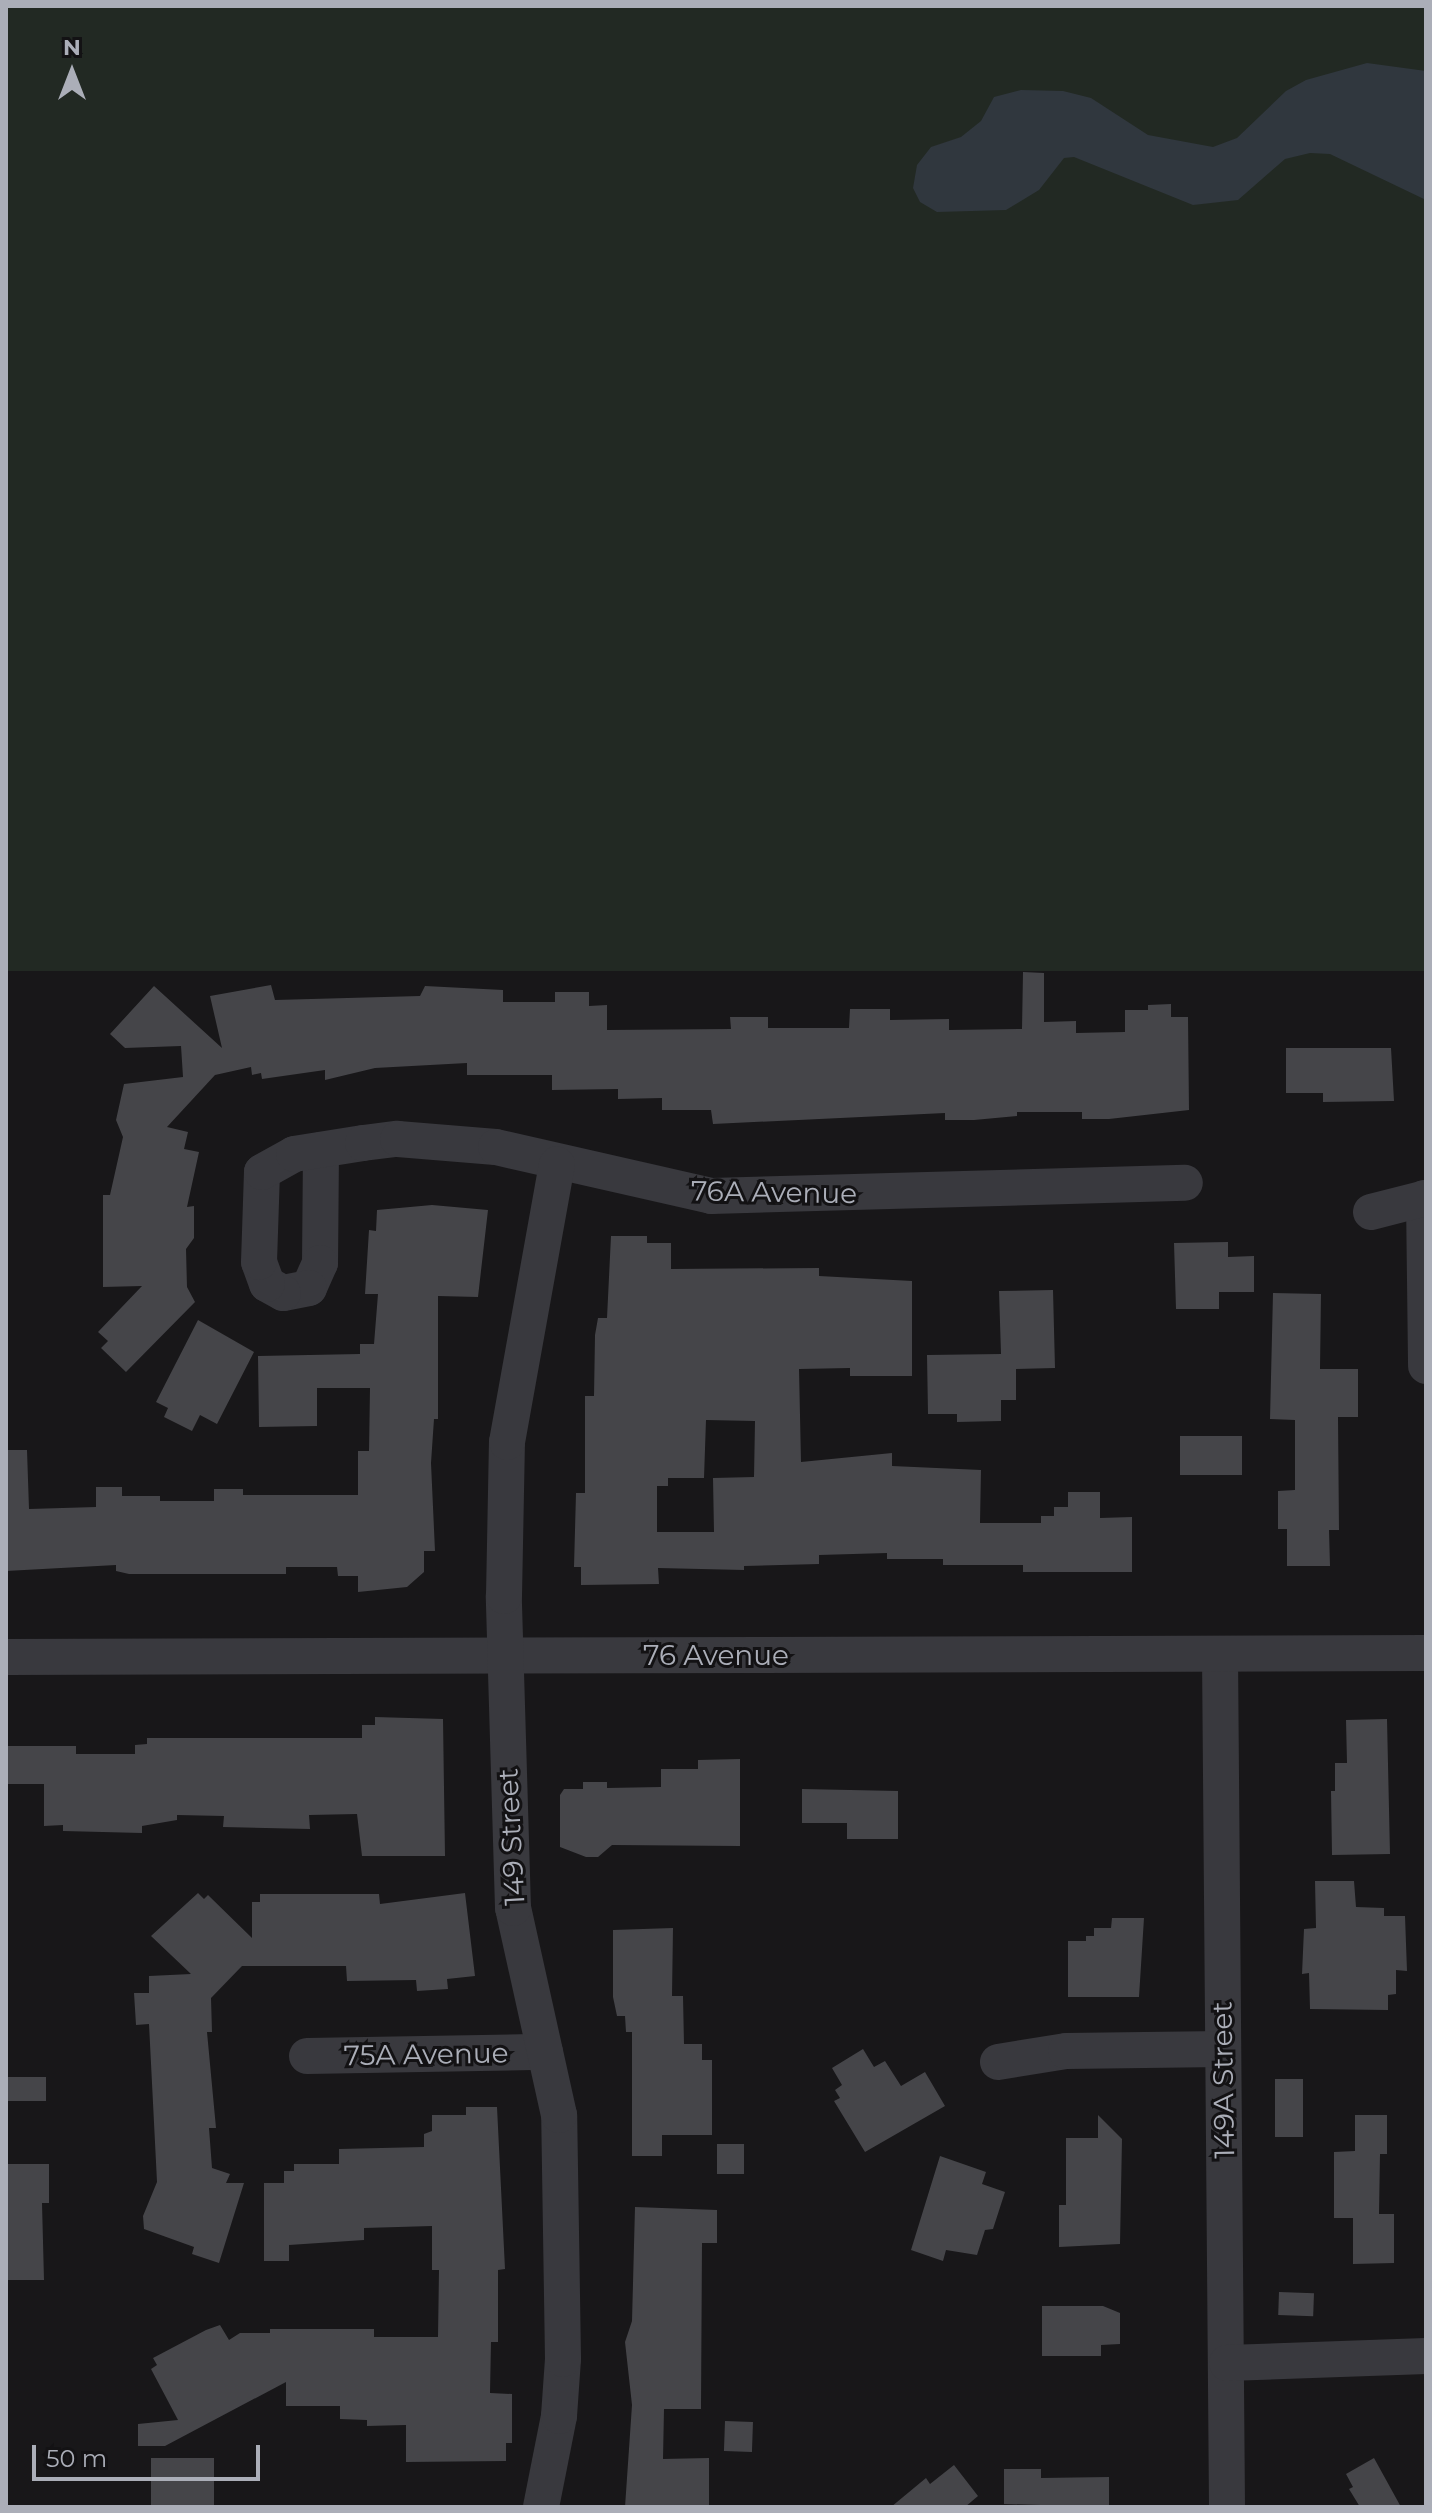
<!DOCTYPE html>
<style>
body{margin:0}
#map{position:relative;width:1432px;height:2513px;overflow:hidden;background:#181719;font-family:Montserrat,sans-serif}
div>[style]{position:absolute}
[style*='--x']{left:calc(var(--x)*1px);top:calc(var(--y)*1px);width:calc(var(--w)*1px);rotate:calc(var(--a)*1deg)}
.green>*{inset:0;background:#222923;transform-origin:0 0}
.water>*{inset:0;background:#30373e}
.building>*{inset:0;background:#454549;transform-origin:0 0}
.minor>*{height:36px;margin:-18px;padding:0 18px;transform-origin:18px;border-radius:18px;background:#39393e}
span{translate:-50% -50%;white-space:nowrap;text-align:center;line-height:1.15;-webkit-text-stroke:6px #131214;paint-order:stroke}
.street-label{font-size:28px;color:#abaeb8}
.frame{position:absolute;inset:0;border:8px solid #abaeb8;pointer-events:none}
.north{position:absolute;left:32px;top:32px;width:80px;height:80px;-webkit-text-stroke:6px #131214;paint-order:stroke;rotate:0deg;font-size:22px;font-weight:700;line-height:32px;text-align:center;color:#abaeb8}
.north::after{content:'';display:block;margin:auto;width:28px;height:36px;background:#abaeb8;clip-path:polygon(50% 0,100% 100%,50% 72%,0 100%)}
.scale{position:absolute;left:32px;top:2445px;width:228px;height:36px;box-sizing:border-box;border:4px solid #abaeb8;border-top:0;padding-left:10px;font-size:24px;line-height:28px;white-space:nowrap;color:#abaeb8;-webkit-text-stroke:6px #131214;paint-order:stroke}
</style>
<div id="map">
<div class="green">
<div style="left:6px;top:6px;width:1420px;height:965px"></div>
</div>
<div class="water">
<div style="clip-path:polygon(1367px 63px,1426px 71px,1426px 200px,1330px 154px,1310px 153px,1285px 159px,1238px 200px,1193px 205px,1074px 157px,1064px 158px,1039px 190px,1006px 210px,937px 212px,920px 202px,913px 188px,917px 165px,931px 147px,961px 137px,981px 121px,994px 97px,1021px 90px,1063px 91px,1091px 98px,1148px 135px,1213px 147px,1237px 138px,1286px 91px,1306px 80px)"></div>
</div>
<div class="building">
<div style="clip-path:polygon(1023px 972px,1044px 973px,1044px 1022px,1076px 1021px,1076px 1033px,1125px 1032px,1125px 1010px,1148px 1010px,1148px 1005px,1171px 1004px,1171px 1017px,1188px 1017px,1189px 1110px,1109px 1119px,1082px 1119px,1082px 1112px,1017px 1112px,1017px 1116px,974px 1120px,945px 1120px,945px 1113px,713px 1124px,711px 1110px,662px 1110px,662px 1098px,618px 1099px,618px 1089px,552px 1090px,552px 1075px,467px 1075px,467px 1063px,375px 1068px,325px 1080px,325px 1070px,262px 1079px,261px 1073px,252px 1075px,251px 1067px,215px 1075px,167px 1127px,188px 1132px,184px 1149px,199px 1152px,187px 1207px,194px 1206px,194px 1238px,186px 1249px,187px 1287px,195px 1302px,126px 1372px,101px 1348px,108px 1341px,98px 1332px,142px 1286px,103px 1287px,103px 1195px,110px 1195px,123px 1137px,116px 1120px,124px 1084px,183px 1077px,181px 1046px,125px 1048px,110px 1034px,154px 986px,222px 1048px,210px 996px,271px 985px,275px 1000px,420px 996px,425px 986px,503px 990px,503px 1002px,555px 1002px,555px 992px,589px 992px,589px 1006px,607px 1005px,607px 1030px,731px 1029px,730px 1017px,768px 1017px,768px 1028px,849px 1028px,850px 1009px,890px 1009px,890px 1020px,949px 1019px,949px 1030px,1022px 1029px)"></div>
<div style="clip-path:polygon(1286px 1048px,1391px 1048px,1394px 1101px,1323px 1102px,1323px 1093px,1286px 1093px)"></div>
<div style="clip-path:polygon(432px 1205px,488px 1210px,478px 1297px,438px 1296px,438px 1419px,434px 1419px,431px 1463px,435px 1551px,424px 1551px,424px 1572px,407px 1587px,358px 1592px,358px 1576px,338px 1576px,337px 1567px,286px 1567px,286px 1574px,129px 1574px,116px 1571px,116px 1565px,6px 1571px,6px 1450px,27px 1450px,29px 1509px,96px 1507px,96px 1487px,122px 1487px,122px 1496px,160px 1496px,160px 1501px,214px 1501px,214px 1489px,243px 1489px,243px 1495px,358px 1495px,358px 1451px,369px 1451px,370px 1388px,317px 1388px,317px 1426px,259px 1427px,258px 1356px,360px 1354px,360px 1344px,374px 1344px,378px 1294px,365px 1294px,369px 1230px,376px 1231px,377px 1210px)"></div>
<div style="clip-path:polygon(evenodd,611px 1236px,647px 1236px,647px 1243px,671px 1243px,671px 1269px,819px 1268px,819px 1276px,912px 1281px,912px 1376px,850px 1376px,850px 1368px,799px 1369px,801px 1462px,892px 1453px,892px 1466px,981px 1470px,980px 1523px,1041px 1523px,1041px 1516px,1054px 1516px,1054px 1507px,1068px 1507px,1068px 1492px,1100px 1492px,1100px 1518px,1132px 1517px,1132px 1572px,1023px 1572px,1023px 1565px,943px 1565px,943px 1559px,887px 1559px,887px 1553px,819px 1555px,819px 1564px,744px 1566px,744px 1570px,658px 1568px,659px 1584px,581px 1585px,581px 1567px,574px 1567px,576px 1493px,585px 1493px,585px 1396px,594px 1396px,595px 1335px,598px 1318px,607px 1318px,611px 1236px,706px 1420px,755px 1421px,754px 1477px,713px 1478px,714px 1532px,657px 1532px,657px 1486px,668px 1486px,668px 1478px,704px 1478px,706px 1420px)"></div>
<div style="clip-path:polygon(1228px 1242px,1228px 1257px,1254px 1256px,1254px 1292px,1219px 1292px,1219px 1309px,1176px 1309px,1174px 1243px)"></div>
<div style="clip-path:polygon(1053px 1290px,1055px 1368px,1016px 1369px,1016px 1400px,1001px 1400px,1001px 1421px,957px 1422px,957px 1414px,928px 1414px,927px 1355px,1001px 1354px,999px 1291px)"></div>
<div style="clip-path:polygon(1273px 1293px,1321px 1294px,1320px 1369px,1358px 1369px,1358px 1417px,1338px 1417px,1339px 1530px,1329px 1530px,1330px 1566px,1287px 1566px,1287px 1529px,1278px 1529px,1278px 1491px,1295px 1490px,1295px 1420px,1270px 1419px)"></div>
<div style="clip-path:polygon(198px 1320px,254px 1352px,217px 1424px,200px 1415px,192px 1431px,164px 1417px,168px 1408px,156px 1402px)"></div>
<div style="left:1180px;top:1436px;width:62px;height:39px"></div>
<div style="clip-path:polygon(375px 1717px,443px 1719px,445px 1856px,362px 1856px,357px 1814px,309px 1815px,310px 1829px,223px 1827px,224px 1816px,177px 1815px,177px 1820px,142px 1826px,142px 1833px,63px 1831px,63px 1825px,44px 1826px,44px 1784px,6px 1784px,6px 1746px,76px 1746px,76px 1754px,135px 1754px,135px 1745px,147px 1744px,147px 1738px,362px 1738px,362px 1725px,375px 1725px)"></div>
<div style="clip-path:polygon(1387px 1719px,1390px 1854px,1332px 1855px,1331px 1791px,1335px 1791px,1335px 1763px,1347px 1763px,1346px 1720px)"></div>
<div style="clip-path:polygon(740px 1759px,740px 1846px,612px 1845px,598px 1857px,586px 1857px,560px 1847px,560px 1795px,564px 1789px,583px 1789px,583px 1782px,607px 1782px,607px 1788px,661px 1787px,661px 1769px,698px 1769px,698px 1760px)"></div>
<div style="clip-path:polygon(802px 1789px,898px 1791px,898px 1839px,847px 1839px,847px 1823px,802px 1823px)"></div>
<div style="clip-path:polygon(1315px 1881px,1354px 1881px,1356px 1907px,1384px 1908px,1384px 1916px,1405px 1916px,1407px 1971px,1396px 1970px,1396px 1994px,1388px 1995px,1388px 2010px,1310px 2009px,1309px 1973px,1302px 1974px,1304px 1929px,1316px 1928px)"></div>
<div style="clip-path:polygon(198px 1893px,204px 1899px,208px 1895px,252px 1938px,252px 1902px,260px 1902px,260px 1894px,379px 1894px,380px 1904px,465px 1893px,475px 1976px,447px 1979px,448px 1989px,417px 1991px,416px 1980px,347px 1981px,346px 1966px,242px 1966px,211px 1998px,212px 2032px,207px 2032px,216px 2128px,209px 2128px,212px 2168px,230px 2174px,226px 2183px,244px 2183px,219px 2263px,192px 2254px,194px 2247px,144px 2229px,143px 2216px,157px 2182px,149px 2024px,136px 2025px,134px 1993px,149px 1993px,149px 1976px,191px 1974px,151px 1936px)"></div>
<div style="clip-path:polygon(1112px 1918px,1144px 1918px,1139px 1997px,1068px 1997px,1068px 1941px,1086px 1941px,1086px 1936px,1094px 1936px,1094px 1928px,1111px 1928px)"></div>
<div style="clip-path:polygon(673px 1928px,672px 1996px,683px 1996px,684px 2044px,702px 2044px,702px 2060px,712px 2060px,712px 2135px,662px 2135px,662px 2156px,632px 2156px,632px 2032px,626px 2032px,625px 2016px,617px 2016px,613px 1997px,613px 1930px)"></div>
<div style="clip-path:polygon(863px 2049px,874px 2067px,885px 2061px,901px 2086px,925px 2072px,945px 2106px,865px 2152px,834px 2101px,840px 2098px,835px 2090px,842px 2085px,832px 2068px)"></div>
<div style="left:7px;top:2077px;width:39px;height:24px"></div>
<div style="left:1275px;top:2079px;width:28px;height:58px"></div>
<div style="clip-path:polygon(466px 2107px,497px 2107px,505px 2269px,498px 2270px,498px 2342px,491px 2342px,490px 2393px,512px 2394px,512px 2443px,506px 2443px,506px 2461px,406px 2462px,406px 2425px,367px 2426px,367px 2420px,340px 2419px,340px 2406px,286px 2406px,286px 2382px,165px 2446px,138px 2446px,138px 2424px,178px 2420px,151px 2369px,157px 2365px,153px 2358px,206px 2330px,220px 2325px,229px 2340px,240px 2333px,270px 2333px,270px 2329px,374px 2329px,374px 2337px,438px 2337px,439px 2270px,432px 2270px,432px 2226px,364px 2228px,364px 2240px,289px 2245px,289px 2261px,264px 2261px,264px 2183px,284px 2183px,284px 2171px,294px 2171px,294px 2164px,339px 2164px,339px 2149px,424px 2147px,424px 2134px,432px 2131px,432px 2115px,466px 2115px)"></div>
<div style="clip-path:polygon(1098px 2115px,1122px 2139px,1120px 2244px,1059px 2247px,1059px 2205px,1066px 2205px,1066px 2138px,1098px 2138px)"></div>
<div style="clip-path:polygon(1355px 2115px,1387px 2115px,1387px 2154px,1380px 2154px,1379px 2214px,1394px 2214px,1394px 2263px,1353px 2264px,1353px 2218px,1334px 2218px,1334px 2152px,1355px 2151px)"></div>
<div style="left:717px;top:2144px;width:27px;height:30px"></div>
<div style="clip-path:polygon(940px 2156px,986px 2172px,982px 2184px,1005px 2192px,993px 2229px,985px 2230px,977px 2255px,946px 2250px,943px 2261px,911px 2250px)"></div>
<div style="clip-path:polygon(6px 2164px,49px 2164px,49px 2203px,42px 2203px,44px 2280px,6px 2280px)"></div>
<div style="clip-path:polygon(635px 2207px,717px 2210px,717px 2243px,702px 2243px,701px 2409px,664px 2409px,663px 2459px,709px 2458px,709px 2507px,625px 2507px,632px 2405px,625px 2342px,632px 2321px)"></div>
<div style="left:1279px;top:2292px;width:35px;height:23px;rotate:2deg"></div>
<div style="clip-path:polygon(1042px 2306px,1103px 2306px,1120px 2313px,1120px 2344px,1101px 2345px,1101px 2356px,1042px 2356px)"></div>
<div style="left:725px;top:2421px;width:28px;height:30px;rotate:2deg"></div>
<div style="left:151px;top:2458px;width:63px;height:49px"></div>
<div style="clip-path:polygon(1374px 2458px,1401px 2507px,1360px 2507px,1349px 2489px,1353px 2487px,1346px 2474px)"></div>
<div style="clip-path:polygon(954px 2465px,978px 2496px,965px 2507px,891px 2507px,926px 2478px,930px 2484px)"></div>
<div style="clip-path:polygon(1004px 2469px,1041px 2469px,1041px 2478px,1109px 2477px,1109px 2507px,1004px 2504px)"></div>
</div>
<div class="minor">
<div style="--x:321;--y:1150;--w:113;--a:90.5"></div>
<div style="--x:320;--y:1263;--w:27;--a:114"></div>
<div style="--x:309;--y:1288;--w:26;--a:169"></div>
<div style="--x:283;--y:1293;--w:18;--a:-151"></div>
<div style="--x:267;--y:1284;--w:23;--a:-110"></div>
<div style="--x:259;--y:1262;--w:90;--a:-88.1"></div>
<div style="--x:262;--y:1172;--w:37;--a:-29"></div>
<div style="--x:294;--y:1154;--w:70;--a:-9.1"></div>
<div style="--x:363;--y:1143;--w:35;--a:-7"></div>
<div style="--x:398;--y:1139;--w:98;--a:4.7"></div>
<div style="--x:496;--y:1147;--w:221;--a:12.8"></div>
<div style="--x:711;--y:1196;--w:474;--a:-1.6"></div>
<div style="--x:1424;--y:1198;--w:168;--a:89.3"></div>
<div style="--x:1371;--y:1212;--w:57;--a:-14.3"></div>
<div style="--x:1220;--y:1654;--w:853;--a:89.53"></div>
<div style="--x:6;--y:1657;--w:1420;--a:-0.16"></div>
<div style="--x:307;--y:2056;--w:238;--a:-1"></div>
<div style="--x:998;--y:2062;--w:69;--a:-9.2"></div>
<div style="--x:1066;--y:2051;--w:157;--a:-0.7"></div>
<div style="--x:1227;--y:2363;--w:199;--a:-2"></div>
<div style="--x:541;--y:2507;--w:93;--a:-78.8"></div>
<div style="--x:559;--y:2416;--w:57;--a:-86"></div>
<div style="--x:563;--y:2359;--w:244;--a:-90.9"></div>
<div style="--x:559;--y:2115;--w:212;--a:-102.5"></div>
<div style="--x:513;--y:1908;--w:312;--a:-91.7"></div>
<div style="--x:504;--y:1596;--w:154;--a:-88.9"></div>
<div style="--x:507;--y:1442;--w:282;--a:-79.8"></div>
</div>
<div class="street-label">
<span style="left:774px;top:1192px;rotate:1deg">76A Avenue</span>
<span style="left:716px;top:1655px">76 Avenue</span>
<span style="left:511px;top:1837px;rotate:-93deg">149 Street</span>
<span style="left:426px;top:2054px;rotate:-1deg">75A Avenue</span>
<span style="left:1223px;top:2080px;rotate:-91deg">149A Street</span>
</div>
<div class="frame"></div>
<div class="north">N</div>
<div class="scale">50 m</div>
</div>
